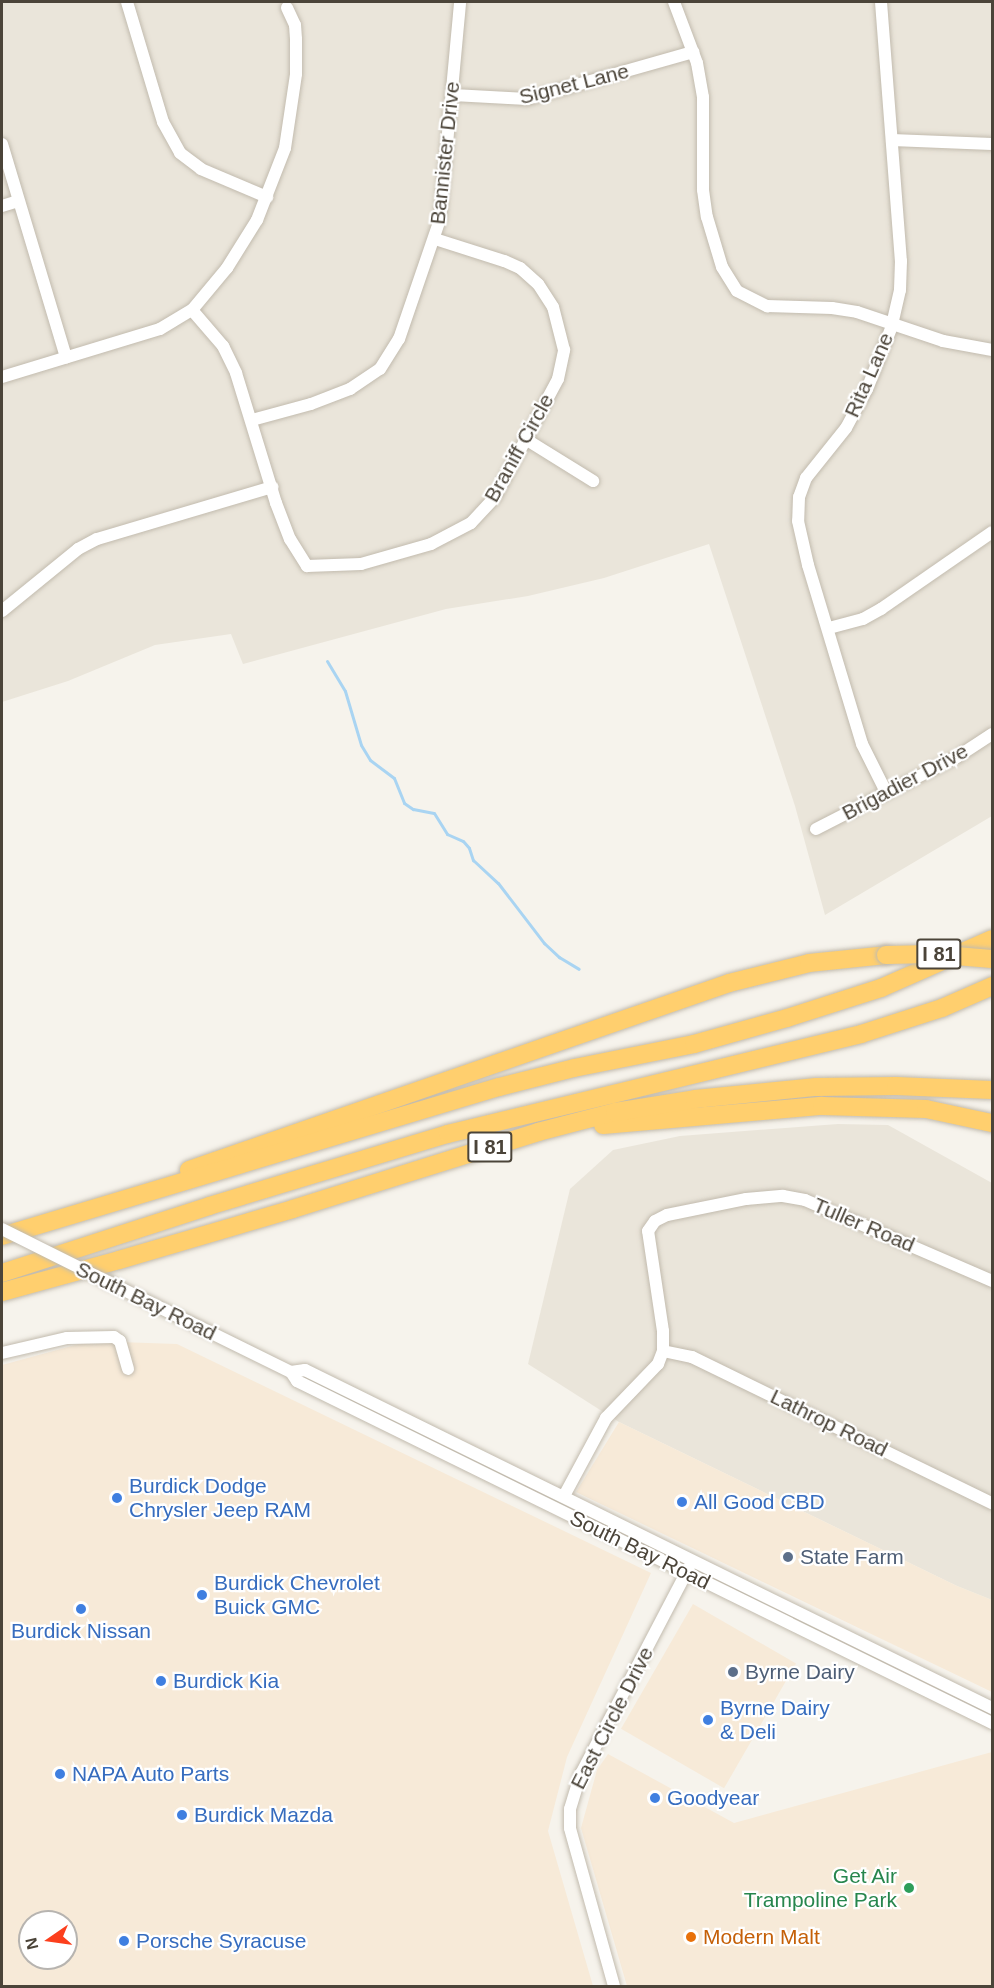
<!DOCTYPE html>
<style>
body{margin:0}
#map{position:relative;width:994px;height:1988px;overflow:hidden;background:#f6f3ec;font-family:Arial,sans-serif}
div>[style]{position:absolute}
[style*='--x']{left:calc(var(--x)*1px);top:calc(var(--y)*1px);width:calc(var(--w)*1px);rotate:calc(var(--a)*1deg)}
.residential>*{inset:0;background:#eae5da}
.commercial>*{inset:0;background:#f7ead8;transform-origin:0 0}
.stream>*{height:3px;margin:-1.5px;padding:0 1.5px;transform-origin:1.5px;border-radius:1.5px;background:#a9d4f2}
.roads{filter:drop-shadow(0 0 2px #c2bbae) drop-shadow(0 0 2px #c2bbae)}
.minor>*{height:12px;margin:-6px;padding:0 6px;transform-origin:6px;border-radius:6px;background:#fff}
.highway>*{height:18px;margin:-9px;padding:0 9px;transform-origin:9px;border-radius:9px;background:#ffcf6e}
.bridges{filter:drop-shadow(0 0 2px #c2bbae) drop-shadow(0 0 2px #c2bbae)}
.minor-bridge>*{height:12px;margin:-6px;padding:0 6px;transform-origin:6px;border-radius:6px;background:#fff}
.highway-bridge>*{height:18px;margin:-9px;padding:0 9px;transform-origin:9px;border-radius:9px;background:#ffcf6e}
.dots>*{width:16px;height:16px;translate:-50% -50%;box-sizing:border-box;border:3px solid #fff;border-radius:50%}
span{translate:-50% -50%;white-space:nowrap;text-align:center;line-height:1.15;-webkit-text-stroke:4.5px #fff;paint-order:stroke}
.shield-label span{padding:2px 4px;background:#fff;border:2px solid;border-radius:4px;-webkit-text-stroke-width:0}
.shield-label{font-size:20px;color:#4b4439;font-weight:700}
.street-label{font-size:21px;color:#4b4439}
.shop-label{font-size:21px;color:#366cbe}
.left{translate:0 -50%;text-align:left}
.service-label{font-size:21px;color:#4e5e75}
.leisure-label{font-size:21px;color:#27864d}
.right{translate:-100% -50%;text-align:right}
.food-label{font-size:21px;color:#c56008}
.frame{position:absolute;inset:0;border:3px solid #4b4439;pointer-events:none}
.north{position:absolute;left:18px;top:1910px;width:60px;height:60px;box-sizing:border-box;background:#fff;border:2px solid #b7b4b0;border-radius:50%;rotate:257deg;font-size:16px;font-weight:700;line-height:24px;text-align:center;color:#4b4439}
.north::after{content:'';display:block;margin:auto;width:21px;height:27px;background:#fc3f1d;clip-path:polygon(50% 0,100% 100%,50% 72%,0 100%)}
</style>
<div id="map">
<div class="residential">
<div style="clip-path:polygon(2px 2px,992px 2px,992px 816px,825px 915px,795px 806px,709px 544px,604px 578px,528px 596px,446px 609px,243px 664px,231px 634px,155px 645px,68px 681px,2px 702px)"></div>
<div style="clip-path:polygon(838px 1124px,888px 1125px,992px 1183px,992px 1600px,957px 1586px,619px 1422px,528px 1364px,570px 1189px,613px 1150px,680px 1136px)"></div>
</div>
<div class="commercial">
<div style="clip-path:polygon(evenodd,90px 1341px,177px 1344px,651px 1573px,567px 1757px,548px 1831px,593px 1986px,2px 1986px,2px 1365px,90px 1341px,30px 1922px,66px 1922px,66px 1958px,30px 1958px,30px 1922px)"></div>
<div style="clip-path:polygon(619px 1422px,957px 1586px,992px 1600px,992px 1692px,576px 1492px)"></div>
<div style="left:693px;top:1604px;width:119px;height:144px;rotate:30deg"></div>
<div style="clip-path:polygon(992px 1752px,992px 1986px,627px 1986px,581px 1828px,597px 1770px,608px 1754px,734px 1823px)"></div>
</div>
<div class="stream">
<div style="--x:327;--y:661;--w:35;--a:59"></div>
<div style="--x:345;--y:691;--w:56;--a:73.5"></div>
<div style="--x:361;--y:745;--w:17;--a:59"></div>
<div style="--x:370;--y:760;--w:30;--a:37"></div>
<div style="--x:394;--y:778;--w:27;--a:68"></div>
<div style="--x:404;--y:803;--w:11;--a:34"></div>
<div style="--x:413;--y:809;--w:21;--a:11"></div>
<div style="--x:434;--y:813;--w:25;--a:58"></div>
<div style="--x:447;--y:834;--w:17;--a:24"></div>
<div style="--x:463;--y:841;--w:9;--a:49"></div>
<div style="--x:469;--y:848;--w:13;--a:72"></div>
<div style="--x:473;--y:860;--w:34;--a:43"></div>
<div style="--x:498;--y:883;--w:76;--a:52.5"></div>
<div style="--x:544;--y:943;--w:21;--a:43"></div>
<div style="--x:559;--y:957;--w:23;--a:31"></div>
</div>
<div class="roads">
<div class="minor">
<div style="--x:127;--y:2;--w:125;--a:73.3"></div>
<div style="--x:163;--y:122;--w:35;--a:61"></div>
<div style="--x:180;--y:153;--w:26;--a:37"></div>
<div style="--x:201;--y:169;--w:72;--a:23"></div>
<div style="--x:674;--y:2;--w:65;--a:69.3"></div>
<div style="--x:697;--y:63;--w:35;--a:80"></div>
<div style="--x:703;--y:97;--w:93;--a:90"></div>
<div style="--x:703;--y:190;--w:27;--a:82"></div>
<div style="--x:707;--y:217;--w:52;--a:73.3"></div>
<div style="--x:722;--y:267;--w:28;--a:58"></div>
<div style="--x:737;--y:291;--w:34;--a:27"></div>
<div style="--x:767;--y:306;--w:65;--a:1.8"></div>
<div style="--x:832;--y:308;--w:25;--a:9"></div>
<div style="--x:857;--y:312;--w:91;--a:18.6"></div>
<div style="--x:943;--y:341;--w:50;--a:10.4"></div>
<div style="--x:881;--y:2;--w:260;--a:85.6"></div>
<div style="--x:901;--y:261;--w:29;--a:92"></div>
<div style="--x:900;--y:290;--w:37;--a:103"></div>
<div style="--x:892;--y:326;--w:68;--a:111.6"></div>
<div style="--x:867;--y:389;--w:44;--a:118.3"></div>
<div style="--x:846;--y:428;--w:64;--a:128.7"></div>
<div style="--x:806;--y:478;--w:20;--a:110"></div>
<div style="--x:799;--y:497;--w:24;--a:92"></div>
<div style="--x:798;--y:521;--w:45;--a:77.2"></div>
<div style="--x:808;--y:565;--w:187;--a:73.2"></div>
<div style="--x:862;--y:744;--w:54;--a:63.4"></div>
<div style="--x:453;--y:95;--w:74;--a:3.1"></div>
<div style="--x:527;--y:99;--w:173;--a:-15.8"></div>
<div style="--x:892;--y:140;--w:100;--a:2.3"></div>
<div style="--x:2;--y:144;--w:223;--a:73.3"></div>
<div style="--x:2;--y:206;--w:17;--a:-17"></div>
<div style="--x:192;--y:310;--w:48;--a:49.3"></div>
<div style="--x:223;--y:346;--w:30;--a:64"></div>
<div style="--x:236;--y:373;--w:136;--a:72.9"></div>
<div style="--x:276;--y:503;--w:39;--a:69"></div>
<div style="--x:290;--y:539;--w:32;--a:58"></div>
<div style="--x:307;--y:566;--w:54;--a:-2.1"></div>
<div style="--x:361;--y:564;--w:73;--a:-15.9"></div>
<div style="--x:431;--y:544;--w:45;--a:-27.7"></div>
<div style="--x:471;--y:523;--w:35;--a:-47"></div>
<div style="--x:495;--y:497;--w:134;--a:-61.9"></div>
<div style="--x:558;--y:379;--w:30;--a:-78"></div>
<div style="--x:564;--y:350;--w:44;--a:-104.3"></div>
<div style="--x:553;--y:307;--w:27;--a:-123"></div>
<div style="--x:538;--y:284;--w:24;--a:-138"></div>
<div style="--x:520;--y:268;--w:17;--a:-156"></div>
<div style="--x:504;--y:261;--w:72;--a:-162.3"></div>
<div style="--x:2;--y:377;--w:165;--a:-16.9"></div>
<div style="--x:160;--y:329;--w:37;--a:-31"></div>
<div style="--x:192;--y:310;--w:55;--a:-50.2"></div>
<div style="--x:227;--y:268;--w:57;--a:-58"></div>
<div style="--x:257;--y:220;--w:77;--a:-68.7"></div>
<div style="--x:285;--y:148;--w:75;--a:-81.5"></div>
<div style="--x:296;--y:74;--w:35;--a:-90"></div>
<div style="--x:296;--y:39;--w:14;--a:-94"></div>
<div style="--x:295;--y:25;--w:19;--a:-115"></div>
<div style="--x:252;--y:420;--w:61;--a:-15.2"></div>
<div style="--x:311;--y:404;--w:42;--a:-21"></div>
<div style="--x:350;--y:389;--w:36;--a:-34"></div>
<div style="--x:380;--y:369;--w:36;--a:-58"></div>
<div style="--x:399;--y:339;--w:127;--a:-71.1"></div>
<div style="--x:440;--y:219;--w:218;--a:-84.7"></div>
<div style="--x:527;--y:440;--w:78;--a:31.8"></div>
<div style="--x:2;--y:611;--w:98;--a:-39.2"></div>
<div style="--x:78;--y:549;--w:21;--a:-28"></div>
<div style="--x:97;--y:539;--w:183;--a:-16.5"></div>
<div style="--x:829;--y:628;--w:35;--a:-15"></div>
<div style="--x:863;--y:619;--w:21;--a:-29"></div>
<div style="--x:881;--y:609;--w:135;--a:-34.7"></div>
<div style="--x:816;--y:829;--w:158;--a:-27.1"></div>
<div style="--x:957;--y:757;--w:42;--a:-33.3"></div>
<div style="--x:108;--y:1282;--w:204;--a:26.2"></div>
<div style="--x:291;--y:1372;--w:11;--a:56"></div>
<div style="--x:297;--y:1381;--w:775;--a:26.2"></div>
<div style="--x:663;--y:1351;--w:30;--a:12"></div>
<div style="--x:692;--y:1357;--w:334;--a:26"></div>
<div style="--x:2;--y:1353;--w:67;--a:-13"></div>
<div style="--x:67;--y:1338;--w:47;--a:-1.2"></div>
<div style="--x:114;--y:1337;--w:7;--a:34"></div>
<div style="--x:120;--y:1341;--w:29;--a:74"></div>
<div style="--x:291;--y:1372;--w:14;--a:-8"></div>
<div style="--x:305;--y:1370;--w:766;--a:26.2"></div>
<div style="--x:564;--y:1496;--w:89;--a:-61.7"></div>
<div style="--x:606;--y:1418;--w:75;--a:-46.1"></div>
<div style="--x:658;--y:1364;--w:14;--a:-69"></div>
<div style="--x:663;--y:1351;--w:20;--a:-90"></div>
<div style="--x:663;--y:1331;--w:101;--a:-98.5"></div>
<div style="--x:648;--y:1231;--w:12;--a:-55"></div>
<div style="--x:655;--y:1221;--w:13;--a:-27"></div>
<div style="--x:667;--y:1215;--w:81;--a:-11.4"></div>
<div style="--x:746;--y:1199;--w:37;--a:-5"></div>
<div style="--x:783;--y:1196;--w:22;--a:10"></div>
<div style="--x:805;--y:1200;--w:204;--a:23.4"></div>
<div style="--x:614;--y:1986;--w:164;--a:-105.6"></div>
<div style="--x:570;--y:1828;--w:19;--a:-90"></div>
<div style="--x:570;--y:1809;--w:37;--a:-73"></div>
<div style="--x:581;--y:1774;--w:233;--a:-62.4"></div>
</div>
<div class="highway">
<div style="--x:603;--y:1125;--w:220;--a:-5"></div>
<div style="--x:822;--y:1106;--w:104;--a:1.7"></div>
<div style="--x:926;--y:1109;--w:67;--a:12"></div>
<div style="--x:189;--y:1170;--w:571;--a:-19.1"></div>
<div style="--x:729;--y:983;--w:82;--a:-14"></div>
<div style="--x:809;--y:963;--w:77;--a:-5.9"></div>
<div style="--x:2;--y:1236;--w:519;--a:-16.69"></div>
<div style="--x:499;--y:1087;--w:77;--a:-14.2"></div>
<div style="--x:574;--y:1068;--w:122;--a:-11.3"></div>
<div style="--x:694;--y:1044;--w:97;--a:-15.6"></div>
<div style="--x:787;--y:1018;--w:99;--a:-17.7"></div>
<div style="--x:881;--y:988;--w:121;--a:-23.8"></div>
<div style="--x:2;--y:1273;--w:218;--a:-17.9"></div>
<div style="--x:209;--y:1206;--w:250;--a:-16.8"></div>
<div style="--x:448;--y:1134;--w:425;--a:-13.6"></div>
<div style="--x:861;--y:1034;--w:85;--a:-17.8"></div>
<div style="--x:942;--y:1008;--w:55;--a:-23.7"></div>
<div style="--x:2;--y:1292;--w:121;--a:-15.3"></div>
<div style="--x:119;--y:1260;--w:181;--a:-16.3"></div>
<div style="--x:293;--y:1209;--w:257;--a:-17.4"></div>
<div style="--x:538;--y:1132;--w:80;--a:-14.6"></div>
<div style="--x:615;--y:1112;--w:81;--a:-9.2"></div>
<div style="--x:695;--y:1099;--w:122;--a:-5.7"></div>
<div style="--x:816;--y:1087;--w:80;--a:-0.7"></div>
<div style="--x:896;--y:1086;--w:96;--a:2.4"></div>
</div>
</div>
<div class="bridges">
<div class="minor-bridge">
<div style="--x:2;--y:1229;--w:119;--a:26.6"></div>
</div>
<div class="highway-bridge">
<div style="--x:886;--y:955;--w:46;--a:-1.2"></div>
<div style="--x:932;--y:954;--w:60;--a:4.8"></div>
</div>
</div>
<div class="dots">
<div style="left:117px;top:1498px;background:#3f7fe0"></div>
<div style="left:682px;top:1502px;background:#3f7fe0"></div>
<div style="left:788px;top:1557px;background:#5c6f8a"></div>
<div style="left:202px;top:1595px;background:#3f7fe0"></div>
<div style="left:81px;top:1609px;background:#3f7fe0"></div>
<div style="left:733px;top:1672px;background:#5c6f8a"></div>
<div style="left:161px;top:1681px;background:#3f7fe0"></div>
<div style="left:708px;top:1720px;background:#3f7fe0"></div>
<div style="left:60px;top:1774px;background:#3f7fe0"></div>
<div style="left:655px;top:1798px;background:#3f7fe0"></div>
<div style="left:182px;top:1815px;background:#3f7fe0"></div>
<div style="left:909px;top:1888px;background:#2e9e5b"></div>
<div style="left:691px;top:1937px;background:#e8710a"></div>
<div style="left:124px;top:1941px;background:#3f7fe0"></div>
</div>
<div class="shield-label">
<span style="left:939px;top:954px">I 81</span>
<span style="left:490px;top:1147px">I 81</span>
</div>
<div class="street-label">
<span style="left:574px;top:84px;rotate:-14deg">Signet Lane</span>
<span style="left:445px;top:153px;rotate:-84deg">Bannister Drive</span>
<span style="left:869px;top:375px;rotate:-66deg">Rita Lane</span>
<span style="left:519px;top:448px;rotate:-61deg">Braniff Circle</span>
<span style="left:905px;top:782px;rotate:-28deg">Brigadier Drive</span>
<span style="left:864px;top:1225px;rotate:23deg">Tuller Road</span>
<span style="left:146px;top:1301px;rotate:26deg">South Bay Road</span>
<span style="left:829px;top:1423px;rotate:26deg">Lathrop Road</span>
<span style="left:640px;top:1550px;rotate:26deg">South Bay Road</span>
<span style="left:612px;top:1718px;rotate:-63deg">East Circle Drive</span>
</div>
<div class="shop-label">
<span class="left" style="left:129px;top:1498px">Burdick Dodge<br>Chrysler Jeep RAM</span>
<span class="left" style="left:694px;top:1502px">All Good CBD</span>
<span class="left" style="left:214px;top:1595px">Burdick Chevrolet<br>Buick GMC</span>
<span style="left:81px;top:1631px">Burdick Nissan</span>
<span class="left" style="left:173px;top:1681px">Burdick Kia</span>
<span class="left" style="left:720px;top:1720px">Byrne Dairy<br>&amp; Deli</span>
<span class="left" style="left:72px;top:1774px">NAPA Auto Parts</span>
<span class="left" style="left:667px;top:1798px">Goodyear</span>
<span class="left" style="left:194px;top:1815px">Burdick Mazda</span>
<span class="left" style="left:136px;top:1941px">Porsche Syracuse</span>
</div>
<div class="service-label">
<span class="left" style="left:800px;top:1557px">State Farm</span>
<span class="left" style="left:745px;top:1672px">Byrne Dairy</span>
</div>
<div class="leisure-label">
<span class="right" style="left:897px;top:1888px">Get Air<br>Trampoline Park</span>
</div>
<div class="food-label">
<span class="left" style="left:703px;top:1937px">Modern Malt</span>
</div>
<div class="frame"></div>
<div class="north">N</div>
</div>
